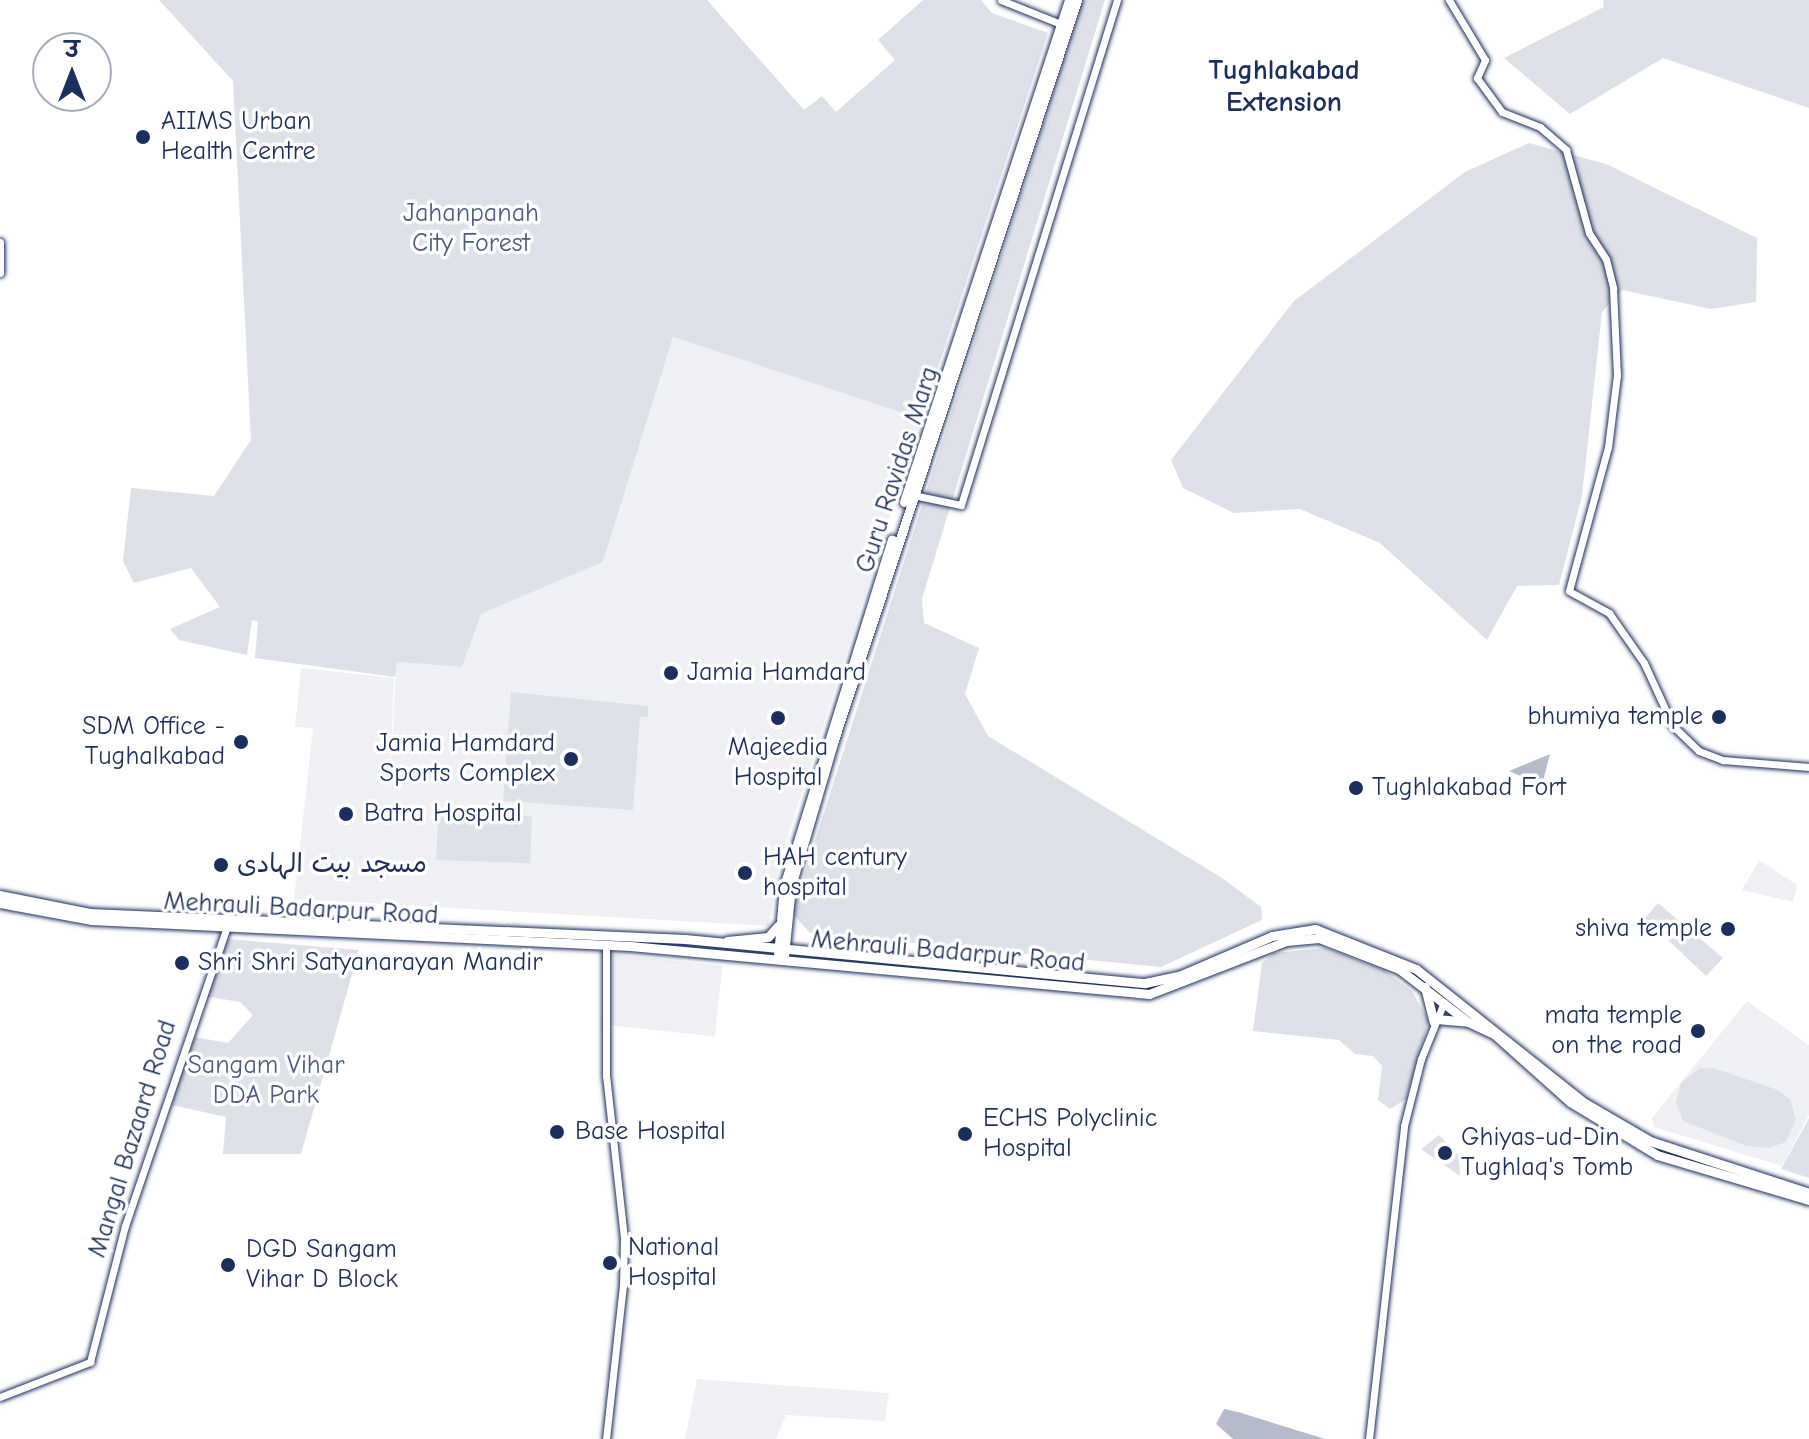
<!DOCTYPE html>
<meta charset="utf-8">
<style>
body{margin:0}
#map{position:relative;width:1809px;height:1439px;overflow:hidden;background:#fff;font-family:"Comic Neue","Playpen Sans Arabic","Playpen Sans Deva",sans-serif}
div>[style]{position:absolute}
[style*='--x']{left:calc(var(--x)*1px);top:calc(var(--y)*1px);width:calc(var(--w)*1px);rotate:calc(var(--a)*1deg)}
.built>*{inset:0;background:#eff0f4;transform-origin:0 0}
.green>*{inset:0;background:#dee1e7;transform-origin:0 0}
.water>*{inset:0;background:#b5bbca}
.roads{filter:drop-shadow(0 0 2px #1b2f5e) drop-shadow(0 0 2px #1b2f5e)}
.minor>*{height:7px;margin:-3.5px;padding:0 3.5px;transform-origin:3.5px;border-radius:3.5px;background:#fff}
.major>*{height:9px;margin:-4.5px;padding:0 4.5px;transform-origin:4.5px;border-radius:4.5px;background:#fff}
.dots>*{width:22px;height:22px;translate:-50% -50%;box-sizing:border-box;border:4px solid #fff;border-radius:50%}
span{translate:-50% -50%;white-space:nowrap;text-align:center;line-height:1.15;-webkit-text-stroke:7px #fff;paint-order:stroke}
.poi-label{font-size:26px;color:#1b2f5e}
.left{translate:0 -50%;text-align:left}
.right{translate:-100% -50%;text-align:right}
.park-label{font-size:26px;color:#4c5c80}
.street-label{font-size:26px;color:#1b2f5e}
.neighbourhood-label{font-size:28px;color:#1b2f5e;font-weight:700}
.north{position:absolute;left:32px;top:32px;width:80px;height:80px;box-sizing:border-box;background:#fff;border:2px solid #a4acbf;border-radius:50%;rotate:0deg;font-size:22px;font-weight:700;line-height:32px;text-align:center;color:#1b2f5e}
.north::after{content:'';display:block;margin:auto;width:28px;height:36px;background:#1b2f5e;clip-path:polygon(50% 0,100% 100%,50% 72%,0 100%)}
</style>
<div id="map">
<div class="built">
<div style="clip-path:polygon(673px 337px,921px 419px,779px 864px,769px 926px,294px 899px,313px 728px,295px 727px,301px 668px,394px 678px,388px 832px,396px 662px,462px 667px,481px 614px,603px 562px)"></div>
<div style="clip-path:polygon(1759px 860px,1797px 885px,1793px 902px,1742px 890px)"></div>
<div style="left:610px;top:954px;width:113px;height:71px;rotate:6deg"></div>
<div style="clip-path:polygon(1747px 1001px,1809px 1045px,1809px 1115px,1782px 1166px,1654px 1127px,1652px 1118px)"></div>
<div style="clip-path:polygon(697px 1379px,889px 1393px,885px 1421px,786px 1415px,776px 1439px,685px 1439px)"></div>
</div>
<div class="green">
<div style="clip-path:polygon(159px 0,707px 0,804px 110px,822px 96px,836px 112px,895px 60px,878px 40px,923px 0,981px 0,992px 13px,1048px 33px,921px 419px,673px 337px,603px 562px,481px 614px,462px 667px,397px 662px,395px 677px,255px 658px,258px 622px,252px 620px,247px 655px,179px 640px,170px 629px,220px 607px,191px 568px,134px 583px,123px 561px,131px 488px,214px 496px,251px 440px,233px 81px)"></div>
<div style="clip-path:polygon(1083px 0,1105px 0,922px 599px,924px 623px,979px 648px,965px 694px,988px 736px,1222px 878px,1261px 907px,1262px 920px,1161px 967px,810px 933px,792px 913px)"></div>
<div style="clip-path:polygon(1603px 0,1809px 0,1809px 108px,1663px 58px,1570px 114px,1504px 58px,1604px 7px)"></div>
<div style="clip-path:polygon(1529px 143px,1606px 164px,1757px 238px,1756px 302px,1711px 309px,1622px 290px,1602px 312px,1582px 496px,1559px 585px,1517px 586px,1487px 640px,1380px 543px,1300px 509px,1234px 513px,1183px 488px,1171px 460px,1294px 301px,1465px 172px)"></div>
<div style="clip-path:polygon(511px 692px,648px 706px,648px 717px,640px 717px,633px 810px,503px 801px)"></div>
<div style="left:438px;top:813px;width:94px;height:47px;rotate:2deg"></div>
<div style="clip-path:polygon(1658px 903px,1723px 958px,1706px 976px,1645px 918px)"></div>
<div style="clip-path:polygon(228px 939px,359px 950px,301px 1154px,223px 1154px,226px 1117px,172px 1105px,189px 1036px,228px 1043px,253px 1015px,240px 1002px,204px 996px)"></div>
<div style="clip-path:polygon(1325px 948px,1384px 970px,1412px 991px,1429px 1021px,1406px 1099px,1390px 1109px,1378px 1100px,1382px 1066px,1373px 1056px,1355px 1054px,1339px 1040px,1253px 1031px,1262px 963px,1274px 953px)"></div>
<div style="clip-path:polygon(1713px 1068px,1778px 1090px,1790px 1099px,1796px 1119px,1786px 1142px,1768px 1148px,1746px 1146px,1683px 1121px,1676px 1103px,1681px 1083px,1699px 1069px)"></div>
<div style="clip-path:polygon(1809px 1118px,1809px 1178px,1781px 1169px)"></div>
<div style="clip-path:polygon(1439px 1135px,1459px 1156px,1460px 1176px,1421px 1149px)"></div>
</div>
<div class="water">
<div style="clip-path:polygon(1550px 754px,1542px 785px,1509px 771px)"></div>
<div style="clip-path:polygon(1224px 1409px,1238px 1412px,1325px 1439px,1233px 1439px,1216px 1424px)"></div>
</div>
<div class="roads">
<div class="minor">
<div style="--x:1001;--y:0;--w:65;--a:21.8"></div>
<div style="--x:1449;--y:0;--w:70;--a:59"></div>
<div style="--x:1485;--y:60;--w:20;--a:114"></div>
<div style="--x:1477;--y:78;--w:42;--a:53.7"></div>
<div style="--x:1502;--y:112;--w:41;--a:21.5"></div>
<div style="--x:1540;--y:127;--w:35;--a:41"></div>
<div style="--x:1566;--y:150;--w:86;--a:74.5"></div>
<div style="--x:1589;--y:233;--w:31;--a:57"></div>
<div style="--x:1606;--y:259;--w:30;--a:76"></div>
<div style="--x:1613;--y:288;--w:87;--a:87.4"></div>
<div style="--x:1617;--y:375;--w:73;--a:97.1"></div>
<div style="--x:1608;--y:447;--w:149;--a:105.2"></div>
<div style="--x:1569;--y:591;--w:46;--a:28.8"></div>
<div style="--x:1609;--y:613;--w:61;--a:55"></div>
<div style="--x:1644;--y:663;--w:69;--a:65.3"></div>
<div style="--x:1673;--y:726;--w:36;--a:44"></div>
<div style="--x:1699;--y:751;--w:26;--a:21"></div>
<div style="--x:1723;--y:760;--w:86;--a:4.7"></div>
<div style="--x:0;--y:242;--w:31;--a:90"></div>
<div style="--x:913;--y:495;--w:49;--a:11.8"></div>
<div style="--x:961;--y:505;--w:529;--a:-72.83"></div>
<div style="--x:0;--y:1397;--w:97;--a:-21.3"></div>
<div style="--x:90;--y:1362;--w:140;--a:-75.6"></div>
<div style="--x:125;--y:1226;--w:316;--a:-71.2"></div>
<div style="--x:606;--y:1439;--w:155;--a:-83.7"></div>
<div style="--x:623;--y:1285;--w:47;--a:-88.8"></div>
<div style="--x:624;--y:1238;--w:163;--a:-96.3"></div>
<div style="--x:606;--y:1076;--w:131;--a:-90"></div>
<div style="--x:1369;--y:1439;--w:315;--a:-83.6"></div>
<div style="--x:1404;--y:1126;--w:69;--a:-75.8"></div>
<div style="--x:1421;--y:1059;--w:61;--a:-68"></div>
</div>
<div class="major">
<div style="--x:904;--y:502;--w:528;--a:-71.81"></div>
<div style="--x:0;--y:895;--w:92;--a:11.3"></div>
<div style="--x:90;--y:913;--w:596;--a:2.5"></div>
<div style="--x:685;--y:939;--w:462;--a:5.5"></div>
<div style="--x:1145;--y:983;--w:35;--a:-12"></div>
<div style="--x:1179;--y:976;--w:101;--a:-23.3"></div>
<div style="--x:1272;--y:936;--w:44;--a:-9.2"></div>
<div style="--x:1315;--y:929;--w:109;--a:21.6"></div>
<div style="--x:1416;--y:969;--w:213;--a:38.5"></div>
<div style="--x:1583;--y:1102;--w:78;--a:30.2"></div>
<div style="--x:1650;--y:1141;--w:167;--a:18.1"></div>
<div style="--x:0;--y:903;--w:93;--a:10.6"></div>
<div style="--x:91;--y:920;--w:540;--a:2.76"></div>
<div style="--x:630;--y:946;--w:521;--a:5.28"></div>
<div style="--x:1149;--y:994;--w:147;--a:-21.1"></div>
<div style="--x:1286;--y:941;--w:33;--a:-5"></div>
<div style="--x:1319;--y:938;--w:86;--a:21.2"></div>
<div style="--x:1399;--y:969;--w:87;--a:37.5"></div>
<div style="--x:1468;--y:1022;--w:29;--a:25"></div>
<div style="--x:1494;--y:1034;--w:102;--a:41.8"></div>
<div style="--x:1570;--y:1102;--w:102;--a:31.3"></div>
<div style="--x:1657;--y:1155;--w:159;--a:16.5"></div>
<div style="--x:727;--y:941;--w:41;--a:-5.6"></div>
<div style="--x:768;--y:937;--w:15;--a:-48"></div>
<div style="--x:778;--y:956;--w:70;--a:-85.1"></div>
<div style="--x:784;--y:886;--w:363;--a:-72.7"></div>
<div style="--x:784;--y:956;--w:70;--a:-84.3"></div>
<div style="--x:791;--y:886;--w:152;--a:-73.6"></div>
<div style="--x:834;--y:740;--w:779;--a:-71.82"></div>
<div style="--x:1425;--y:987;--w:36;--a:76"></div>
<div style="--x:1436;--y:1019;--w:32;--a:5"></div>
</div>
</div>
<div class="dots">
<div style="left:143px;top:137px;background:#1b2f5e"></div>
<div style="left:671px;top:673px;background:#1b2f5e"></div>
<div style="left:1719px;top:717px;background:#1b2f5e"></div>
<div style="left:778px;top:718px;background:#1b2f5e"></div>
<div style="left:241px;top:742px;background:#1b2f5e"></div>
<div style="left:571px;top:759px;background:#1b2f5e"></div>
<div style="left:1356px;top:788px;background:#1b2f5e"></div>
<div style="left:346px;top:814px;background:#1b2f5e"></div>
<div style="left:221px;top:865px;background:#1b2f5e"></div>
<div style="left:745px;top:873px;background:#1b2f5e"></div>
<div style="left:1728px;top:929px;background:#1b2f5e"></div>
<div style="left:182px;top:963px;background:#1b2f5e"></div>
<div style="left:1698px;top:1031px;background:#1b2f5e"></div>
<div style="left:557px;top:1132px;background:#1b2f5e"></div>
<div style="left:965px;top:1134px;background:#1b2f5e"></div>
<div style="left:1445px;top:1153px;background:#1b2f5e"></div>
<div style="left:610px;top:1263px;background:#1b2f5e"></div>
<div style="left:228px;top:1265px;background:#1b2f5e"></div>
</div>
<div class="poi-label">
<span class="left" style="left:161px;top:137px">AIIMS Urban<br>Health Centre</span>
<span class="left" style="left:687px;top:673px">Jamia Hamdard</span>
<span class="right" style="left:1703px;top:717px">bhumiya temple</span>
<span class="right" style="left:225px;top:742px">SDM Office -<br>Tughalkabad</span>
<span class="right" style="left:555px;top:759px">Jamia Hamdard<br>Sports Complex</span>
<span style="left:778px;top:763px">Majeedia<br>Hospital</span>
<span class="left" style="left:1372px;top:788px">Tughlakabad Fort</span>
<span class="left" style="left:364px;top:814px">Batra Hospital</span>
<span class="left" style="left:763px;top:873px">HAH century<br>hospital</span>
<span class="left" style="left:237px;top:865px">مسجد بیت الہادی</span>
<span class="right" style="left:1712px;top:929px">shiva temple</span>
<span class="left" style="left:198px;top:963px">Shri Shri Satyanarayan Mandir</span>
<span class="right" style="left:1682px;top:1031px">mata temple<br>on the road</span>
<span class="left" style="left:983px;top:1134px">ECHS Polyclinic<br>Hospital</span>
<span class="left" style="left:575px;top:1132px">Base Hospital</span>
<span class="left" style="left:1461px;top:1153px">Ghiyas-ud-Din<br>Tughlaq's Tomb</span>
<span class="left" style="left:628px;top:1263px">National<br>Hospital</span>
<span class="left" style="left:246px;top:1265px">DGD Sangam<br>Vihar D Block</span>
</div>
<div class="park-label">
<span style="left:471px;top:229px">Jahanpanah<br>City Forest</span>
<span style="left:266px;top:1081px">Sangam Vihar<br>DDA Park</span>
</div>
<div class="street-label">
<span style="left:898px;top:470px;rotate:-72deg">Guru Ravidas Marg</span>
<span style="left:301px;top:909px;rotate:3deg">Mehrauli Badarpur Road</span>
<span style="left:948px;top:952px;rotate:5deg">Mehrauli Badarpur Road</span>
<span style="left:133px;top:1139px;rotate:-73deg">Mangal Bazaard Road</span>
</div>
<div class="neighbourhood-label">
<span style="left:1284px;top:86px">Tughlakabad<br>Extension</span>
</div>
<div class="north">उ</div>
</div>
